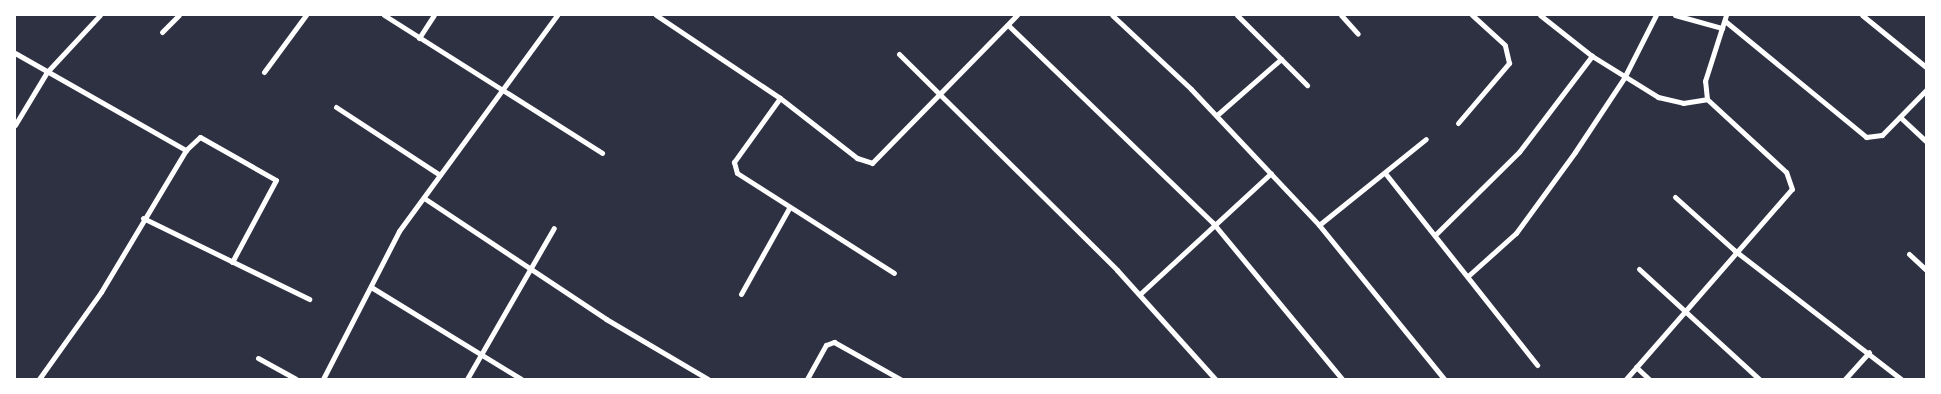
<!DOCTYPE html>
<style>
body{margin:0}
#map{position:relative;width:1941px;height:394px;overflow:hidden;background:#2d3142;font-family:"Work Sans",sans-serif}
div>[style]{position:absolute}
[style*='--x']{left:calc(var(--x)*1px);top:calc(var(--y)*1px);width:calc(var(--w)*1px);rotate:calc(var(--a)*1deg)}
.minor>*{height:5px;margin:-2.5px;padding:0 2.5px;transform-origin:2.5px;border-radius:2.5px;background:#fff}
span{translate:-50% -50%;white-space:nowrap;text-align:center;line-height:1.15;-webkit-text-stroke:4.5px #fff;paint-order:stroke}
.frame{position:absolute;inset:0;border:16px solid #fff;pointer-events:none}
</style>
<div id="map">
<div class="minor">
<div style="--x:384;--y:15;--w:258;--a:32.3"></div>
<div style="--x:656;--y:15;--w:149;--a:33.8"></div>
<div style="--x:780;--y:98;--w:98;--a:37.9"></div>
<div style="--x:857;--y:158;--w:16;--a:18"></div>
<div style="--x:872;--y:163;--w:207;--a:-45.6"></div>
<div style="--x:1112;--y:15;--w:108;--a:43.1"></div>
<div style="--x:1191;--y:89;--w:187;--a:46.7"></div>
<div style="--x:1319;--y:225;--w:198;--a:50.9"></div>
<div style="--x:1341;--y:15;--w:25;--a:48"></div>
<div style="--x:1540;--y:15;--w:66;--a:38.3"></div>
<div style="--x:1592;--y:56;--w:78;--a:31.8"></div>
<div style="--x:1658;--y:97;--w:26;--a:13"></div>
<div style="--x:1683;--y:103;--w:24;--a:-9"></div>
<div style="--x:1675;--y:15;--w:49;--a:15.5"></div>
<div style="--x:1862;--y:15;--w:82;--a:39.1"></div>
<div style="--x:1725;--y:21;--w:183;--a:39.4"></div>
<div style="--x:1866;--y:137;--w:16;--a:-7"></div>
<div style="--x:1882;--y:135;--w:63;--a:-45.6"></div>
<div style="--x:1008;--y:25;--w:285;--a:44"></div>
<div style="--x:1213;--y:223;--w:202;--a:50.4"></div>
<div style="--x:162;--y:32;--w:24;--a:-45"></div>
<div style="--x:419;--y:38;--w:27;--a:-57"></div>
<div style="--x:15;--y:53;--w:197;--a:29.6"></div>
<div style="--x:899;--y:54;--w:307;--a:44.7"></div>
<div style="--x:1117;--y:270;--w:147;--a:48"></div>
<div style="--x:1281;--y:59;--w:37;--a:45"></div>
<div style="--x:264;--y:72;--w:71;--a:-53.6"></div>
<div style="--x:780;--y:98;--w:79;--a:125.7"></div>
<div style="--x:734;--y:162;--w:11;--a:75"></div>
<div style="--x:737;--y:173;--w:186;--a:32.5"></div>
<div style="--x:336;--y:107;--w:124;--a:33.2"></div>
<div style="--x:1217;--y:115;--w:85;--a:-41.2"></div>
<div style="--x:1281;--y:59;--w:62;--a:-135"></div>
<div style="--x:1900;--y:117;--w:35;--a:43"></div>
<div style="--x:1458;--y:123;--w:79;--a:-49.6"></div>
<div style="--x:1509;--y:63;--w:18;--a:-103"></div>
<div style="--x:1505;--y:45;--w:45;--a:-137.7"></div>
<div style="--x:15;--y:125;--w:62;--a:-58.9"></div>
<div style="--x:47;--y:72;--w:78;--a:-47.1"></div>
<div style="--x:1385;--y:173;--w:245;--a:51.6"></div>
<div style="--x:1675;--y:197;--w:79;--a:41.9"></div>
<div style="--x:1734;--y:250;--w:211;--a:37.7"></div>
<div style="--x:424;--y:198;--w:219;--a:33.6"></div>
<div style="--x:606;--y:319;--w:118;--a:30.5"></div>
<div style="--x:143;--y:218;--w:185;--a:26"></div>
<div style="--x:1319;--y:225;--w:137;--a:-38.8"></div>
<div style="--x:1436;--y:234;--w:117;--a:-44.7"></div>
<div style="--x:1519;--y:152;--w:121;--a:-52.8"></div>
<div style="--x:1909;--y:254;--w:23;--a:43"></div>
<div style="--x:1639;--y:269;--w:163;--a:42.5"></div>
<div style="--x:1468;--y:276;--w:64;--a:-41.9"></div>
<div style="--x:1516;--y:233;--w:100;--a:-53.9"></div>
<div style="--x:1575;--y:152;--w:89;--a:-56.5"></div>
<div style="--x:1624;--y:78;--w:71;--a:-63.1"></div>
<div style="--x:371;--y:287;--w:176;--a:31.5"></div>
<div style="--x:741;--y:294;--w:98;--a:-60.8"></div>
<div style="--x:1140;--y:294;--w:178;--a:-42.7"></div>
<div style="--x:258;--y:358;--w:43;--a:28.9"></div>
<div style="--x:1636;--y:367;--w:18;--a:43"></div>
<div style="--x:39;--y:379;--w:107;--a:-54.5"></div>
<div style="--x:101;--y:292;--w:165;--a:-59.1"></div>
<div style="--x:186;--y:150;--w:19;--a:-43"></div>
<div style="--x:200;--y:137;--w:87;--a:29.5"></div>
<div style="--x:276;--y:180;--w:93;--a:118.2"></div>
<div style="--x:323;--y:379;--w:166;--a:-62.8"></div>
<div style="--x:399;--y:231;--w:268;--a:-53.8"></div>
<div style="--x:467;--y:379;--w:174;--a:-60.1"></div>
<div style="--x:807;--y:379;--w:39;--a:-61"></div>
<div style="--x:826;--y:345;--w:9;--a:-21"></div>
<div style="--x:834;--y:342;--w:76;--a:29.3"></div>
<div style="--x:1626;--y:379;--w:252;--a:-48.9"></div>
<div style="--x:1792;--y:189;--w:18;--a:-109"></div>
<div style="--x:1786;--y:172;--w:108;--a:-137.3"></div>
<div style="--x:1707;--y:99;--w:18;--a:-96"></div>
<div style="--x:1705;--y:81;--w:69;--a:-72.3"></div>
<div style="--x:1845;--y:379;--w:36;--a:-48"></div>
</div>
<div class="frame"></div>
</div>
